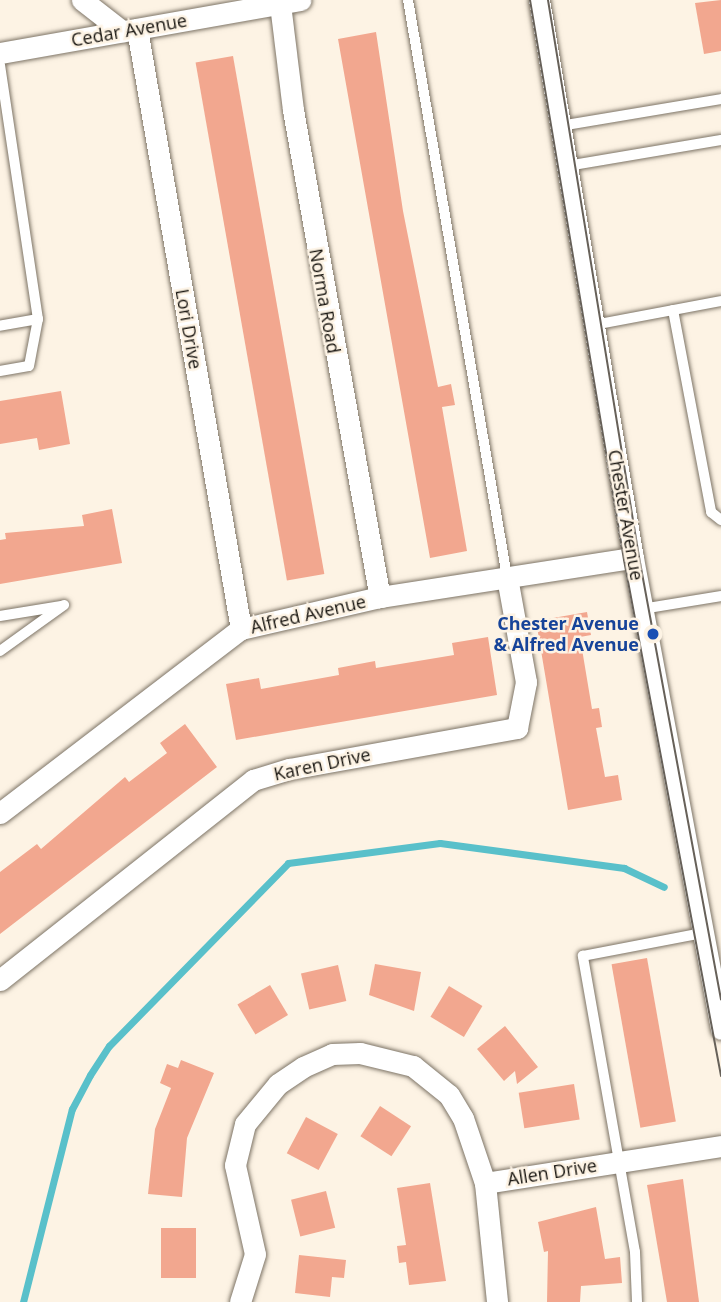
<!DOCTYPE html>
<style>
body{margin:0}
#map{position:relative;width:721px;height:1302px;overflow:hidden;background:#fdf3e4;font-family:"Open Sans",sans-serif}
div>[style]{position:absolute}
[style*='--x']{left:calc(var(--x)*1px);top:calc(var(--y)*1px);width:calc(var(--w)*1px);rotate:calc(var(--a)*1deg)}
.stream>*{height:7px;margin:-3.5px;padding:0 3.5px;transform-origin:3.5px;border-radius:3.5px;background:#59c0ca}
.building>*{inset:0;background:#f2a78f;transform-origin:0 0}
.roads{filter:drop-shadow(0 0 2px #7d7466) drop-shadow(0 0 2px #7d7466)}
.service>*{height:10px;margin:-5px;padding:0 5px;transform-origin:5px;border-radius:5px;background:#fff}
.minor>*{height:21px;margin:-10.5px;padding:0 10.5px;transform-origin:10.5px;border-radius:10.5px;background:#fff}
.tram>*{height:2px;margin:-1px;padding:0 1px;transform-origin:1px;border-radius:1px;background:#676159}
.dots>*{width:19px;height:19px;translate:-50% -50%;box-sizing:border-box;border:4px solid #fdf3e4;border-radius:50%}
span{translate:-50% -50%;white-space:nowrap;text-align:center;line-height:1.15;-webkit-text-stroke:5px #fdf3e4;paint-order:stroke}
.street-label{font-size:18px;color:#181510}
.transit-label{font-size:18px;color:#164399;font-weight:700}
.right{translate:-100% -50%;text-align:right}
</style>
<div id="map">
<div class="stream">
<div style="--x:23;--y:1302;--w:199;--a:-75.8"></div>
<div style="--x:72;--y:1109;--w:38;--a:-62"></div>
<div style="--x:90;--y:1075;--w:35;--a:-57"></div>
<div style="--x:109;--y:1046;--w:256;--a:-45.6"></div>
<div style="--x:288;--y:863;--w:153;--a:-7.5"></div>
<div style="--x:440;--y:843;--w:186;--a:7.7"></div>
<div style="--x:624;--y:868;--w:44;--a:25.4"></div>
</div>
<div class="building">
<div style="clip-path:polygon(721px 0,721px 51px,704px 54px,695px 3px)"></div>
<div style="clip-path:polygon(376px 32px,403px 211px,438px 387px,451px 384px,455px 405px,442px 407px,467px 551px,430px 558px,338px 39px)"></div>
<div style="left:233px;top:56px;width:526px;height:38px;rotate:80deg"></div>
<div style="clip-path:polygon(61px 391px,70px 444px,39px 450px,37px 438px,0 444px,0 401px)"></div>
<div style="clip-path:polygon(112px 509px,122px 563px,0 584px,0 540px,6px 539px,5px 533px,84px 526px,82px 515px)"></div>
<div style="clip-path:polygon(587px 612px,591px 635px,580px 637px,592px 709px,599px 708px,602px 727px,596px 728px,605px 777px,618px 775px,622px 800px,568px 810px,536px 621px)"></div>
<div style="clip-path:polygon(488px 637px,497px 695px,236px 740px,226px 684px,259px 678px,261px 689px,339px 675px,338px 668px,375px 661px,376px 668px,454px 655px,452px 643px)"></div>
<div style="clip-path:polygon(185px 724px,217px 767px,0 934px,0 872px,37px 844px,41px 849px,125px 777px,129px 782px,167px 753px,160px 743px)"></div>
<div style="left:647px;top:958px;width:166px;height:36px;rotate:80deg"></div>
<div style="clip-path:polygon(375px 964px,421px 972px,414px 1011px,369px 995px)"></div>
<div style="left:338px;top:965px;width:37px;height:38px;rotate:77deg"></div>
<div style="left:270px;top:985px;width:35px;height:38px;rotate:59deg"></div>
<div style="left:449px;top:986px;width:39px;height:36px;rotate:31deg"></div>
<div style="clip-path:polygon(505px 1026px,538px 1067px,517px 1084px,515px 1071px,504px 1081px,477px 1049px)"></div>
<div style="clip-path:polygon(181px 1060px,214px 1073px,187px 1138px,182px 1197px,148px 1194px,155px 1129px,171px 1088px,160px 1083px,167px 1064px,178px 1068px)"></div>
<div style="left:574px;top:1084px;width:36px;height:56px;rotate:81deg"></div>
<div style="left:380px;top:1106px;width:37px;height:36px;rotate:33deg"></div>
<div style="left:306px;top:1117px;width:36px;height:41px;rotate:28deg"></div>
<div style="clip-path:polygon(683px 1179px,699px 1302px,667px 1302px,647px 1185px)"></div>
<div style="clip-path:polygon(430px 1183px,446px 1281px,409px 1285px,406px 1262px,399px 1263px,397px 1246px,406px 1245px,397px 1188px)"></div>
<div style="left:326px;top:1191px;width:38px;height:36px;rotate:76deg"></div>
<div style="clip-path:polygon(596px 1207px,605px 1259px,620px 1257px,622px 1283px,581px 1286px,580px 1302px,547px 1302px,548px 1251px,544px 1252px,538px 1222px)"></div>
<div style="left:161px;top:1228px;width:35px;height:50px"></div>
<div style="clip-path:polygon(299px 1255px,346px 1260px,344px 1278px,332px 1277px,330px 1297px,295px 1293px)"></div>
</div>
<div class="roads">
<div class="service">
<div style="--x:408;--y:0;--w:585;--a:80.26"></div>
<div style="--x:0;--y:65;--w:257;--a:81.5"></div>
<div style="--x:38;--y:319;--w:39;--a:170"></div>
<div style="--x:560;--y:126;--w:163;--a:-9.5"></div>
<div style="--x:567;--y:166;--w:156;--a:-9.6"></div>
<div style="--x:673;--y:310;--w:206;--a:79.3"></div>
<div style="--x:711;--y:512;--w:13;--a:39"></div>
<div style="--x:594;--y:325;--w:129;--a:-10.7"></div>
<div style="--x:0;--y:371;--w:29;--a:-10"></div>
<div style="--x:29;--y:366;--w:48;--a:-79.2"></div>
<div style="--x:642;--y:609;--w:80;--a:-9.3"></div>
<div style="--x:0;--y:616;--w:62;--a:-9.3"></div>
<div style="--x:0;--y:651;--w:79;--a:-35.7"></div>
<div style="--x:637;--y:1302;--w:50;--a:-92.3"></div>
<div style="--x:635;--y:1252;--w:301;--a:-100"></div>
<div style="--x:583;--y:956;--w:122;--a:-10.9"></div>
</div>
<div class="minor">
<div style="--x:82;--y:0;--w:51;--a:37.8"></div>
<div style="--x:539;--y:0;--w:566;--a:80.44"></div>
<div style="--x:633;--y:558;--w:479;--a:79.4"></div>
<div style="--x:280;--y:4;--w:107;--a:83"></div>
<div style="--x:293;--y:110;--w:495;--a:79.9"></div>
<div style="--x:137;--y:29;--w:609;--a:80.17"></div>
<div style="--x:0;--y:53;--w:305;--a:-10"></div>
<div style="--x:0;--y:813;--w:303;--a:-37.4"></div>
<div style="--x:241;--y:629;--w:143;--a:-13"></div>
<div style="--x:380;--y:597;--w:256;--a:-8.8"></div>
<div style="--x:0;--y:980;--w:323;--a:-38.3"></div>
<div style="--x:253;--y:780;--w:38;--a:-17"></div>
<div style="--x:289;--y:769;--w:232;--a:-10.2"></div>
<div style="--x:517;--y:728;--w:47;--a:-78.9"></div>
<div style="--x:526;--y:682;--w:107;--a:-100.3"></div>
<div style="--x:485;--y:1183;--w:239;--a:-8.9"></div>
<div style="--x:240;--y:1302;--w:50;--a:-72.6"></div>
<div style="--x:255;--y:1254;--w:91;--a:-102.7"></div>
<div style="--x:235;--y:1165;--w:42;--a:-76.3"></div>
<div style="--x:245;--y:1124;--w:52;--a:-50.5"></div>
<div style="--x:278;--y:1084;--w:30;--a:-34"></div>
<div style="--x:303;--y:1067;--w:32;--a:-24"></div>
<div style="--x:332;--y:1054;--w:28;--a:-2"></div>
<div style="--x:360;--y:1053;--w:55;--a:13.8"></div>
<div style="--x:413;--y:1066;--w:46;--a:38.9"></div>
<div style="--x:449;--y:1095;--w:27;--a:59"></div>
<div style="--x:463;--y:1118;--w:69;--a:71.3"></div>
<div style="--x:485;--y:1183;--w:120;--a:84.2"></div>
</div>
</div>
<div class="tram">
<div style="--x:530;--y:0;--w:568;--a:80.47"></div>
<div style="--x:624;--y:560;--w:525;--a:79.35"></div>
<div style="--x:548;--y:0;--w:564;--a:80.72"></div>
<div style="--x:639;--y:557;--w:450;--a:79.5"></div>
</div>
<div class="dots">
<div style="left:653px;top:634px;background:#1a4fb4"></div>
</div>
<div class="street-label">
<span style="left:129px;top:30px;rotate:-10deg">Cedar Avenue</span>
<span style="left:325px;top:301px;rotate:80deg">Norma Road</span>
<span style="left:189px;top:329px;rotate:80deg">Lori Drive</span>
<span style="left:626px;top:515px;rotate:80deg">Chester Avenue</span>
<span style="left:308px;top:614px;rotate:-13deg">Alfred Avenue</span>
<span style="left:322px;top:764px;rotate:-12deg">Karen Drive</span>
<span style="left:552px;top:1172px;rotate:-9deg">Allen Drive</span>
</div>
<div class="transit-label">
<span class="right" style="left:639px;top:634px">Chester Avenue<br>&amp; Alfred Avenue</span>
</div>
</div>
